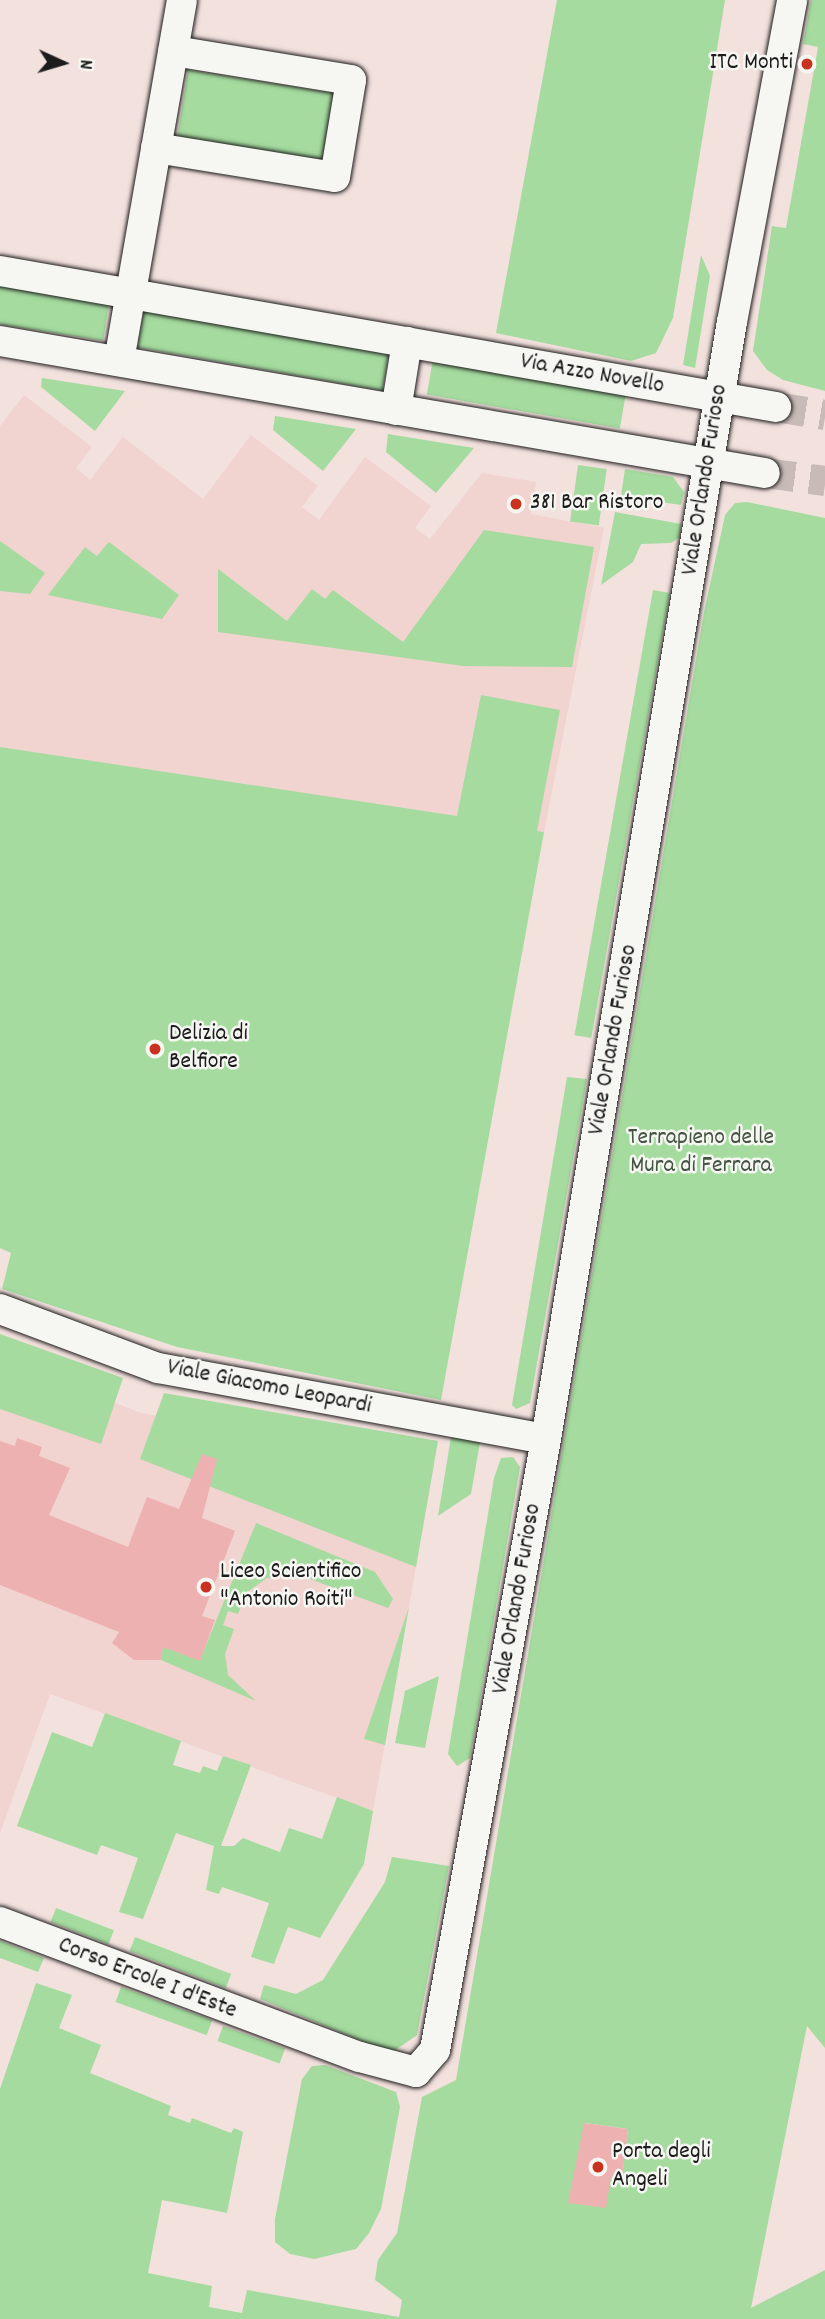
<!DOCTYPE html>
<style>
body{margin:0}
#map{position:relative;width:825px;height:2319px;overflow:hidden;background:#f3e1de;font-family:Dekko,sans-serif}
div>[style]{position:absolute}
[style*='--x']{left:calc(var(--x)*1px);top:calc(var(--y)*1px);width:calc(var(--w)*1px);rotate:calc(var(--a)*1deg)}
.built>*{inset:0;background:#f1d3d0}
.green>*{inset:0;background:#a5db9f;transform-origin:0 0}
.building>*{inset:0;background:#ecb1b0}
.minor-tunnel>*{height:30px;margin-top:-15px;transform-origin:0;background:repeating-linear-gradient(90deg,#c8bab7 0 30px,transparent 0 45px)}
.roads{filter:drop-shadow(0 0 2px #1c1c1c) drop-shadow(0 0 2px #1c1c1c)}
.minor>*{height:30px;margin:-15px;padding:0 15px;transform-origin:15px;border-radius:15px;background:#f6f6f2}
.dots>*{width:19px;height:19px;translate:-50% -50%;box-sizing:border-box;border:4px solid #f6f6f2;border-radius:50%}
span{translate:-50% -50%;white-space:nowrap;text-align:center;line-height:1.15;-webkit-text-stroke:5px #f6f6f2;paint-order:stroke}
.poi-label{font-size:24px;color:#1c1c1c}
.right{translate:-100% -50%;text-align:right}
.left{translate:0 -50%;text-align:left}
.street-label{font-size:24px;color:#1c1c1c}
.park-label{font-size:24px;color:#455543}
.north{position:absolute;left:28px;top:28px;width:70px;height:70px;-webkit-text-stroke:5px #f6f6f2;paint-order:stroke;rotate:94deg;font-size:19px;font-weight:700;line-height:28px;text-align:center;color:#1c1c1c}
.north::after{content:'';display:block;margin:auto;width:24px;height:32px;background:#1c1c1c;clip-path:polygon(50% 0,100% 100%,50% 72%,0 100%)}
</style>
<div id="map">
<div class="built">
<div style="clip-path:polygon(24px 395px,92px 447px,76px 468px,90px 480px,123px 437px,203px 499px,251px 435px,318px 486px,302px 507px,319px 520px,365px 457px,431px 506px,415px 528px,430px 539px,482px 473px,536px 482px,531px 514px,604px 528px,544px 832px,0 747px,0 426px)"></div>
<div style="clip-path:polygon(0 1358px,141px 1413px,434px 1464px,373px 1811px,50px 1694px,0 1833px)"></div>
</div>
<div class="green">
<div style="clip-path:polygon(557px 0,725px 0,673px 318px,656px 353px,631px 361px,496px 333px)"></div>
<div style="clip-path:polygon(811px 0,825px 0,825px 391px,783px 380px,767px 370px,753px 351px,772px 226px,786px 228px,818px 47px,803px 44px)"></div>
<div style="left:188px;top:70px;width:147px;height:68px;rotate:9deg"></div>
<div style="clip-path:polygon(701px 255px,710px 276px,695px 368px,683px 365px)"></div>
<div style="left:0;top:283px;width:111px;height:41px;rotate:9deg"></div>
<div style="left:144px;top:309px;width:249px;height:39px;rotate:10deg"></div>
<div style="left:433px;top:359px;width:196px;height:36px;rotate:10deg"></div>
<div style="clip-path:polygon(42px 378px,125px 391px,95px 431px,41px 387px)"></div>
<div style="clip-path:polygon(275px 416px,356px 429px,323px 471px,273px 430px)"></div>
<div style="clip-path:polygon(388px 434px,474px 448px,436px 493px,386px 452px)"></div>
<div style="left:578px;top:465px;width:29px;height:57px;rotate:8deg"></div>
<div style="clip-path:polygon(625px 469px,673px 477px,684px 492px,681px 505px,621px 496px)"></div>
<div style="clip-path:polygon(evenodd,747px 502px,825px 518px,825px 2048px,807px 2026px,751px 2308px,825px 2270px,825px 2319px,0 2319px,0 2089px,36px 1983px,72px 1995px,59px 2028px,101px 2045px,90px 2073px,171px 2106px,168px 2115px,190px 2123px,192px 2118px,231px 2133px,234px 2128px,243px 2132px,227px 2213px,162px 2200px,148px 2273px,212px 2286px,209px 2307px,242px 2313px,247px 2290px,399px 2317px,402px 2300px,375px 2280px,378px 2260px,397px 2233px,422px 2097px,456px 2080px,704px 612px,725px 515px,735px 503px,747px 502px,585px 2123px,628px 2129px,622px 2177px,611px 2177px,569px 2203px,585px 2123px)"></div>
<div style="clip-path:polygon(615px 512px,681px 524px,680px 537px,671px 543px,641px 544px,633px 562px,601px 585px)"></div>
<div style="clip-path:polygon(484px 530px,594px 547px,572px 667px,463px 666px,218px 632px,218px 569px,287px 621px,312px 589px,325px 599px,333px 590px,403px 642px)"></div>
<div style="clip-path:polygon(0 541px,45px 573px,30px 594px,0 591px)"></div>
<div style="clip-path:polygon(109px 542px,179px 595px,162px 619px,48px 595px,85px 547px,97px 556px)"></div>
<div style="left:653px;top:590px;width:17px;height:452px;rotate:10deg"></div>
<div style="clip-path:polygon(481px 695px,560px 710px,537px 831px,544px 832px,441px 1400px,177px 1347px,2px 1289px,11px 1253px,0 1248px,0 747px,457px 816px)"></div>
<div style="clip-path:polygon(567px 1077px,587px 1079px,530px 1403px,516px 1409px,512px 1405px)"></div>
<div style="clip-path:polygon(0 1334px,123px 1378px,101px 1444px,0 1409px)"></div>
<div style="clip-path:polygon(164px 1393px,438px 1441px,416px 1567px,140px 1459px)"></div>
<div style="clip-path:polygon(451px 1437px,480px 1442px,471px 1494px,438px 1516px)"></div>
<div style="clip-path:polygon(513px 1457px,520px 1467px,470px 1758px,457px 1766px,448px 1754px,494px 1478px,501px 1458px)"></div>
<div style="clip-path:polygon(256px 1523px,375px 1572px,393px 1599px,388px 1608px,302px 1576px,267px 1578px,246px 1593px,238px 1614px,228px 1611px,223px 1625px,234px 1629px,225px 1654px,228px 1675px,256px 1701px,161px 1660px,163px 1647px,200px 1660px)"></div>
<div style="clip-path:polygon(409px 1607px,385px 1745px,364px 1739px)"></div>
<div style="clip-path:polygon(439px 1676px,425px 1748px,395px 1743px,405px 1691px)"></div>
<div style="clip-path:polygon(105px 1713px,181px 1741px,173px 1765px,200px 1773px,203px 1766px,217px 1771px,223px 1756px,251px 1765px,221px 1846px,234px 1846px,243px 1838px,280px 1852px,289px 1828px,322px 1839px,337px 1797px,373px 1811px,364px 1864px,320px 1938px,288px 1927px,274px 1964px,251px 1957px,269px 1903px,222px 1887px,219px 1894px,206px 1890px,214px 1846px,176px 1833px,143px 1919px,119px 1912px,138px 1858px,101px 1845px,97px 1855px,17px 1826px,52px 1732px,92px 1747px)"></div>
<div style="clip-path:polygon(392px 1857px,449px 1866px,417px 2035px,391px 2053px,260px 1999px,264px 1985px,296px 1994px,323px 1980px,385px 1882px)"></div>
<div style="left:56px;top:1908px;width:62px;height:15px;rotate:21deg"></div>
<div style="left:135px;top:1937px;width:103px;height:15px;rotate:21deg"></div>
<div style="clip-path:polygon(0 1941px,44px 1958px,38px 1972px,0 1958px)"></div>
<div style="left:121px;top:1987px;width:97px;height:16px;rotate:20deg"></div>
<div style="left:223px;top:2026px;width:66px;height:16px;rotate:20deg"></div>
<div style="clip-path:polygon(325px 2065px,396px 2092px,400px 2107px,381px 2209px,369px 2233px,356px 2249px,314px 2259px,290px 2254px,275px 2242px,275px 2219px,302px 2079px,312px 2066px)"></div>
</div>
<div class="building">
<div style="clip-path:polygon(17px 1438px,42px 1447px,39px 1456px,70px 1468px,49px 1515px,128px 1547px,147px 1497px,179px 1509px,202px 1454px,217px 1459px,202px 1518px,235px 1531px,202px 1616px,215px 1620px,200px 1661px,163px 1647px,161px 1660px,134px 1660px,112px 1643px,119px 1632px,0 1585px,0 1441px,15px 1446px)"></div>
<div style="clip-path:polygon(584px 2123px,628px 2129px,622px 2178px,611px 2177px,606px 2208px,568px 2203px)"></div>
</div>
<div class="minor-tunnel">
<div style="--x:776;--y:407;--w:50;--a:9.3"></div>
<div style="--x:765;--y:473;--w:61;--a:7.6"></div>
</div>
<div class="roads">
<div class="minor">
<div style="--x:156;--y:148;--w:181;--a:9.2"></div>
<div style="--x:335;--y:177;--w:98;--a:-80.6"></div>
<div style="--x:351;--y:80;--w:180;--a:-170.7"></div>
<div style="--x:0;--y:271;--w:788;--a:9.94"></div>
<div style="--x:0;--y:341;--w:776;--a:9.79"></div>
<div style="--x:119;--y:361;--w:366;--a:-80.1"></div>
<div style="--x:396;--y:410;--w:69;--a:-80.8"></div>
<div style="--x:0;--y:1309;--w:169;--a:20.5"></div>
<div style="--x:158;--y:1368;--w:394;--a:10.4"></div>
<div style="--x:0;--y:1922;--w:384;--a:20.6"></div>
<div style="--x:360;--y:2057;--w:58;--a:15"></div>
<div style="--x:416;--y:2072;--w:29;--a:-49"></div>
<div style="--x:435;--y:2050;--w:621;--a:-79.7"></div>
<div style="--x:546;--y:1439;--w:1132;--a:-80.55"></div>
<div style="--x:732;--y:322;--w:328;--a:-79.4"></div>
</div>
</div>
<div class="dots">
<div style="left:807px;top:64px;background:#c8321e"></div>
<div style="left:516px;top:504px;background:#c8321e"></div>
<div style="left:155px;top:1049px;background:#c8321e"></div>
<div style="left:206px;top:1587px;background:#c8321e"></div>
<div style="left:598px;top:2167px;background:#c8321e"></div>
</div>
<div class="poi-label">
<span class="right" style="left:793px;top:64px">ITC Monti</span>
<span class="left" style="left:530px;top:504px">381 Bar Ristoro</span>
<span class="left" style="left:169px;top:1049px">Delizia di<br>Belfiore</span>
<span class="left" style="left:220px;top:1587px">Liceo Scientifico<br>"Antonio Roiti"</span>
<span class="left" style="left:612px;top:2167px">Porta degli<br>Angeli</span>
</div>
<div class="street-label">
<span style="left:592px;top:375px;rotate:10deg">Via Azzo Novello</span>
<span style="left:706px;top:480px;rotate:-81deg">Viale Orlando Furioso</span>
<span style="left:614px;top:1040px;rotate:-80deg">Viale Orlando Furioso</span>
<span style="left:269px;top:1388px;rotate:11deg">Viale Giacomo Leopardi</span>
<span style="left:518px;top:1599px;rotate:-80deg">Viale Orlando Furioso</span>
<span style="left:147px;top:1979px;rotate:21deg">Corso Ercole I d'Este</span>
</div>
<div class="park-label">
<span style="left:701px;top:1153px">Terrapieno delle<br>Mura di Ferrara</span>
</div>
<div class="north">N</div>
</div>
